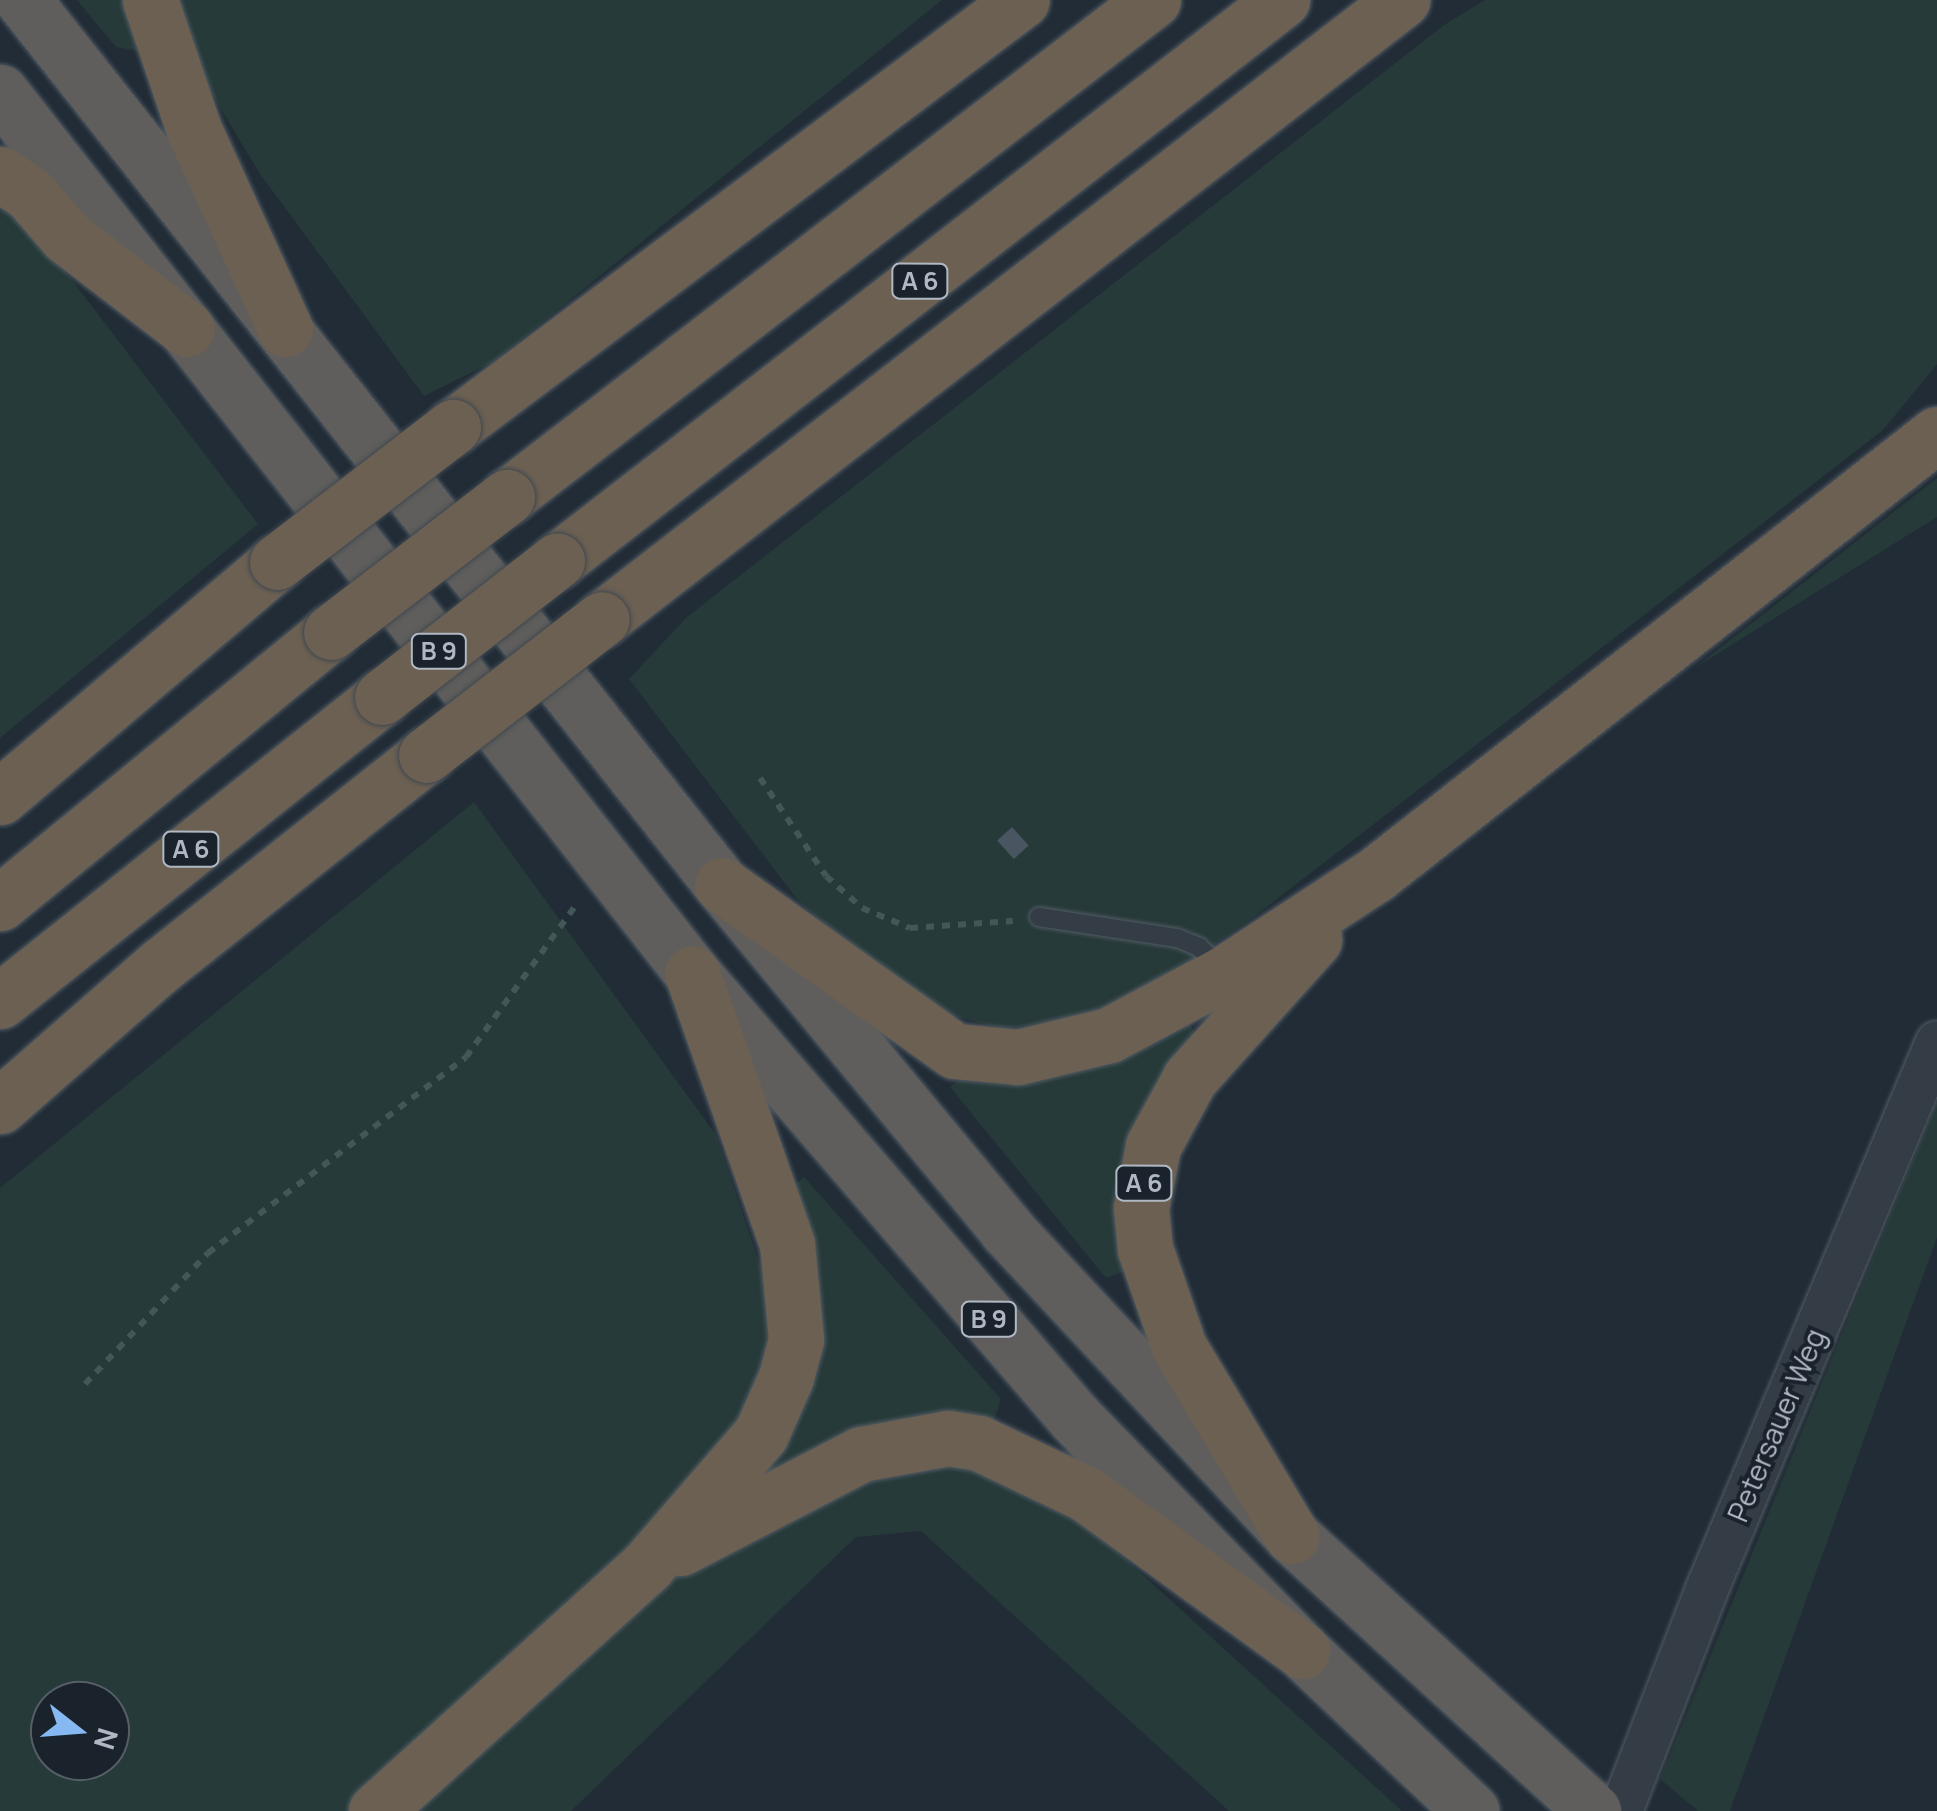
<!DOCTYPE html>
<style>
body{margin:0}
#map{position:relative;width:1937px;height:1811px;overflow:hidden;background:#212c36;font-family:Manrope,sans-serif}
div>[style]{position:absolute}
[style*='--x']{left:calc(var(--x)*1px);top:calc(var(--y)*1px);width:calc(var(--w)*1px);rotate:calc(var(--a)*1deg)}
.green>*{inset:0;background:#263a39}
.building>*{inset:0;background:#495661;transform-origin:0 0}
.path>*{height:6px;margin-top:-3px;transform-origin:0;background:repeating-linear-gradient(90deg,#445758 0 8px,transparent 0 16px)}
.roads{filter:drop-shadow(0 0 2px #525b64) drop-shadow(0 0 2px #525b64)}
.service>*{height:18px;margin:-9px;padding:0 9px;transform-origin:9px;border-radius:9px;background:#343d46}
.tertiary>*{height:42px;margin:-21px;padding:0 21px;transform-origin:21px;border-radius:21px;background:#343d46}
.trunk>*{height:55px;margin:-27.5px;padding:0 27.5px;transform-origin:27.5px;border-radius:27.5px;background:#5f5e5c}
.motorway>*{height:55px;margin:-27.5px;padding:0 27.5px;transform-origin:27.5px;border-radius:27.5px;background:#6c6052}
.bridges{filter:drop-shadow(0 0 2px #3f4851) drop-shadow(0 0 2px #3f4851)}
.motorway-bridge>*{height:55px;margin:-27.5px;padding:0 27.5px;transform-origin:27.5px;border-radius:27.5px;background:#6c6052}
span{translate:-50% -50%;white-space:nowrap;text-align:center;line-height:1.15;-webkit-text-stroke:8px #1a222b;paint-order:stroke}
.shield-label span{padding:2px 8px;background:#1a222b;border:2px solid;border-radius:8px;-webkit-text-stroke-width:0}
.shield-label{font-size:25px;color:#afb8c3;font-weight:700}
.street-label{font-size:28px;color:#afb8c3}
.north{position:absolute;left:30px;top:1681px;width:100px;height:100px;box-sizing:border-box;background:#1a222b;border:2px solid #565e68;border-radius:50%;rotate:107deg;font-size:28px;font-weight:700;line-height:40px;text-align:center;color:#afb8c3}
.north::after{content:'';display:block;margin:auto;width:35px;height:45px;background:#86b8f1;clip-path:polygon(50% 0,100% 100%,50% 72%,0 100%)}
</style>
<div id="map">
<div class="green">
<div style="clip-path:polygon(77px 0,129px 0,138px 51px,116px 47px)"></div>
<div style="clip-path:polygon(173px 0,942px 0,493px 362px,424px 396px,260px 174px,195px 66px)"></div>
<div style="clip-path:polygon(1485px 0,1937px 0,1937px 364px,1883px 430px,1254px 917px,1154px 986px,1081px 1017px,1004px 1029px,923px 1008px,800px 903px,629px 679px,687px 617px,1444px 25px)"></div>
<div style="clip-path:polygon(0 196px,11px 200px,258px 524px,0 738px)"></div>
<div style="clip-path:polygon(1937px 478px,1937px 517px,1693px 669px)"></div>
<div style="clip-path:polygon(evenodd,474px 802px,716px 1135px,770px 1295px,795px 1185px,804px 1177px,1001px 1399px,995px 1418px,931px 1454px,1065px 1504px,1402px 1811px,1229px 1811px,921px 1531px,856px 1537px,571px 1811px,0 1811px,0 1188px,474px 802px,50px 1701px,110px 1701px,110px 1761px,50px 1761px,50px 1701px)"></div>
<div style="clip-path:polygon(1188px 1022px,1195px 1033px,1125px 1271px,1106px 1278px,950px 1087px,962px 1077px)"></div>
<div style="clip-path:polygon(1937px 1101px,1937px 1237px,1730px 1811px,1698px 1811px,1660px 1779px)"></div>
</div>
<div class="building">
<div style="left:1012px;top:827px;width:25px;height:20px;rotate:48deg"></div>
</div>
<div class="path">
<div style="--x:760;--y:778;--w:118;--a:56"></div>
<div style="--x:826;--y:876;--w:48;--a:41.6"></div>
<div style="--x:862;--y:908;--w:52;--a:22.6"></div>
<div style="--x:910;--y:928;--w:103;--a:-3.9"></div>
<div style="--x:85;--y:1384;--w:180;--a:-46.8"></div>
<div style="--x:208;--y:1253;--w:324;--a:-37.2"></div>
<div style="--x:466;--y:1057;--w:191;--a:-54.1"></div>
</div>
<div class="roads">
<div class="service">
<div style="--x:1039;--y:917;--w:140;--a:8.7"></div>
<div style="--x:1177;--y:938;--w:24;--a:22"></div>
<div style="--x:1199;--y:947;--w:31;--a:45"></div>
</div>
<div class="tertiary">
<div style="--x:1621;--y:1811;--w:238;--a:-68.8"></div>
<div style="--x:1707;--y:1589;--w:593;--a:-67.19"></div>
</div>
<div class="trunk">
<div style="--x:23;--y:0;--w:1128;--a:51.7"></div>
<div style="--x:722;--y:885;--w:447;--a:50.4"></div>
<div style="--x:1007;--y:1230;--w:418;--a:47"></div>
<div style="--x:1292;--y:1536;--w:408;--a:42.4"></div>
<div style="--x:0;--y:92;--w:1120;--a:51.85"></div>
<div style="--x:692;--y:973;--w:587;--a:49.28"></div>
<div style="--x:1075;--y:1418;--w:325;--a:45.7"></div>
<div style="--x:1302;--y:1651;--w:233;--a:43.4"></div>
</div>
<div class="motorway">
<div style="--x:150;--y:0;--w:137;--a:71.3"></div>
<div style="--x:194;--y:130;--w:219;--a:65.4"></div>
<div style="--x:0;--y:174;--w:35;--a:33"></div>
<div style="--x:29;--y:193;--w:58;--a:49.2"></div>
<div style="--x:67;--y:237;--w:151;--a:37.5"></div>
<div style="--x:453;--y:427;--w:711;--a:-36.89"></div>
<div style="--x:507;--y:497;--w:815;--a:-37.57"></div>
<div style="--x:557;--y:561;--w:917;--a:-37.73"></div>
<div style="--x:602;--y:619;--w:1012;--a:-37.73"></div>
<div style="--x:0;--y:797;--w:363;--a:-40.3"></div>
<div style="--x:722;--y:885;--w:286;--a:35.5"></div>
<div style="--x:955;--y:1051;--w:63;--a:5.4"></div>
<div style="--x:1018;--y:1057;--w:94;--a:-13.6"></div>
<div style="--x:1109;--y:1035;--w:132;--a:-28.1"></div>
<div style="--x:1225;--y:973;--w:179;--a:-33.2"></div>
<div style="--x:1375;--y:875;--w:714;--a:-38.12"></div>
<div style="--x:0;--y:903;--w:428;--a:-39.3"></div>
<div style="--x:0;--y:1001;--w:488;--a:-38.5"></div>
<div style="--x:0;--y:1106;--w:213;--a:-41.2"></div>
<div style="--x:160;--y:966;--w:340;--a:-38.4"></div>
<div style="--x:1292;--y:1536;--w:220;--a:-120.9"></div>
<div style="--x:1179;--y:1347;--w:104;--a:-109.1"></div>
<div style="--x:1145;--y:1249;--w:41;--a:-95.6"></div>
<div style="--x:1141;--y:1208;--w:63;--a:-79"></div>
<div style="--x:1153;--y:1146;--w:77;--a:-61.4"></div>
<div style="--x:1190;--y:1078;--w:186;--a:-48.1"></div>
<div style="--x:680;--y:1548;--w:204;--a:-27.4"></div>
<div style="--x:861;--y:1454;--w:88;--a:-10.4"></div>
<div style="--x:948;--y:1438;--w:31;--a:9"></div>
<div style="--x:979;--y:1443;--w:119;--a:25.5"></div>
<div style="--x:1086;--y:1494;--w:267;--a:36"></div>
<div style="--x:376;--y:1811;--w:365;--a:-42.1"></div>
<div style="--x:647;--y:1566;--w:174;--a:-49.2"></div>
<div style="--x:761;--y:1434;--w:62;--a:-66.3"></div>
<div style="--x:786;--y:1377;--w:39;--a:-75"></div>
<div style="--x:796;--y:1339;--w:95;--a:-95.4"></div>
<div style="--x:787;--y:1244;--w:287;--a:-109.3"></div>
</div>
</div>
<div class="bridges">
<div class="motorway-bridge">
<div style="--x:277;--y:562;--w:222;--a:-37.5"></div>
<div style="--x:331;--y:632;--w:222;--a:-37.5"></div>
<div style="--x:382;--y:697;--w:222;--a:-37.9"></div>
<div style="--x:426;--y:755;--w:222;--a:-37.7"></div>
</div>
</div>
<div class="shield-label">
<span style="left:920px;top:281px">A 6</span>
<span style="left:439px;top:651px">B 9</span>
<span style="left:191px;top:849px">A 6</span>
<span style="left:1144px;top:1183px">A 6</span>
<span style="left:989px;top:1319px">B 9</span>
</div>
<div class="street-label">
<span style="left:1776px;top:1425px;rotate:-67deg">Petersauer Weg</span>
</div>
<div class="north">N</div>
</div>
